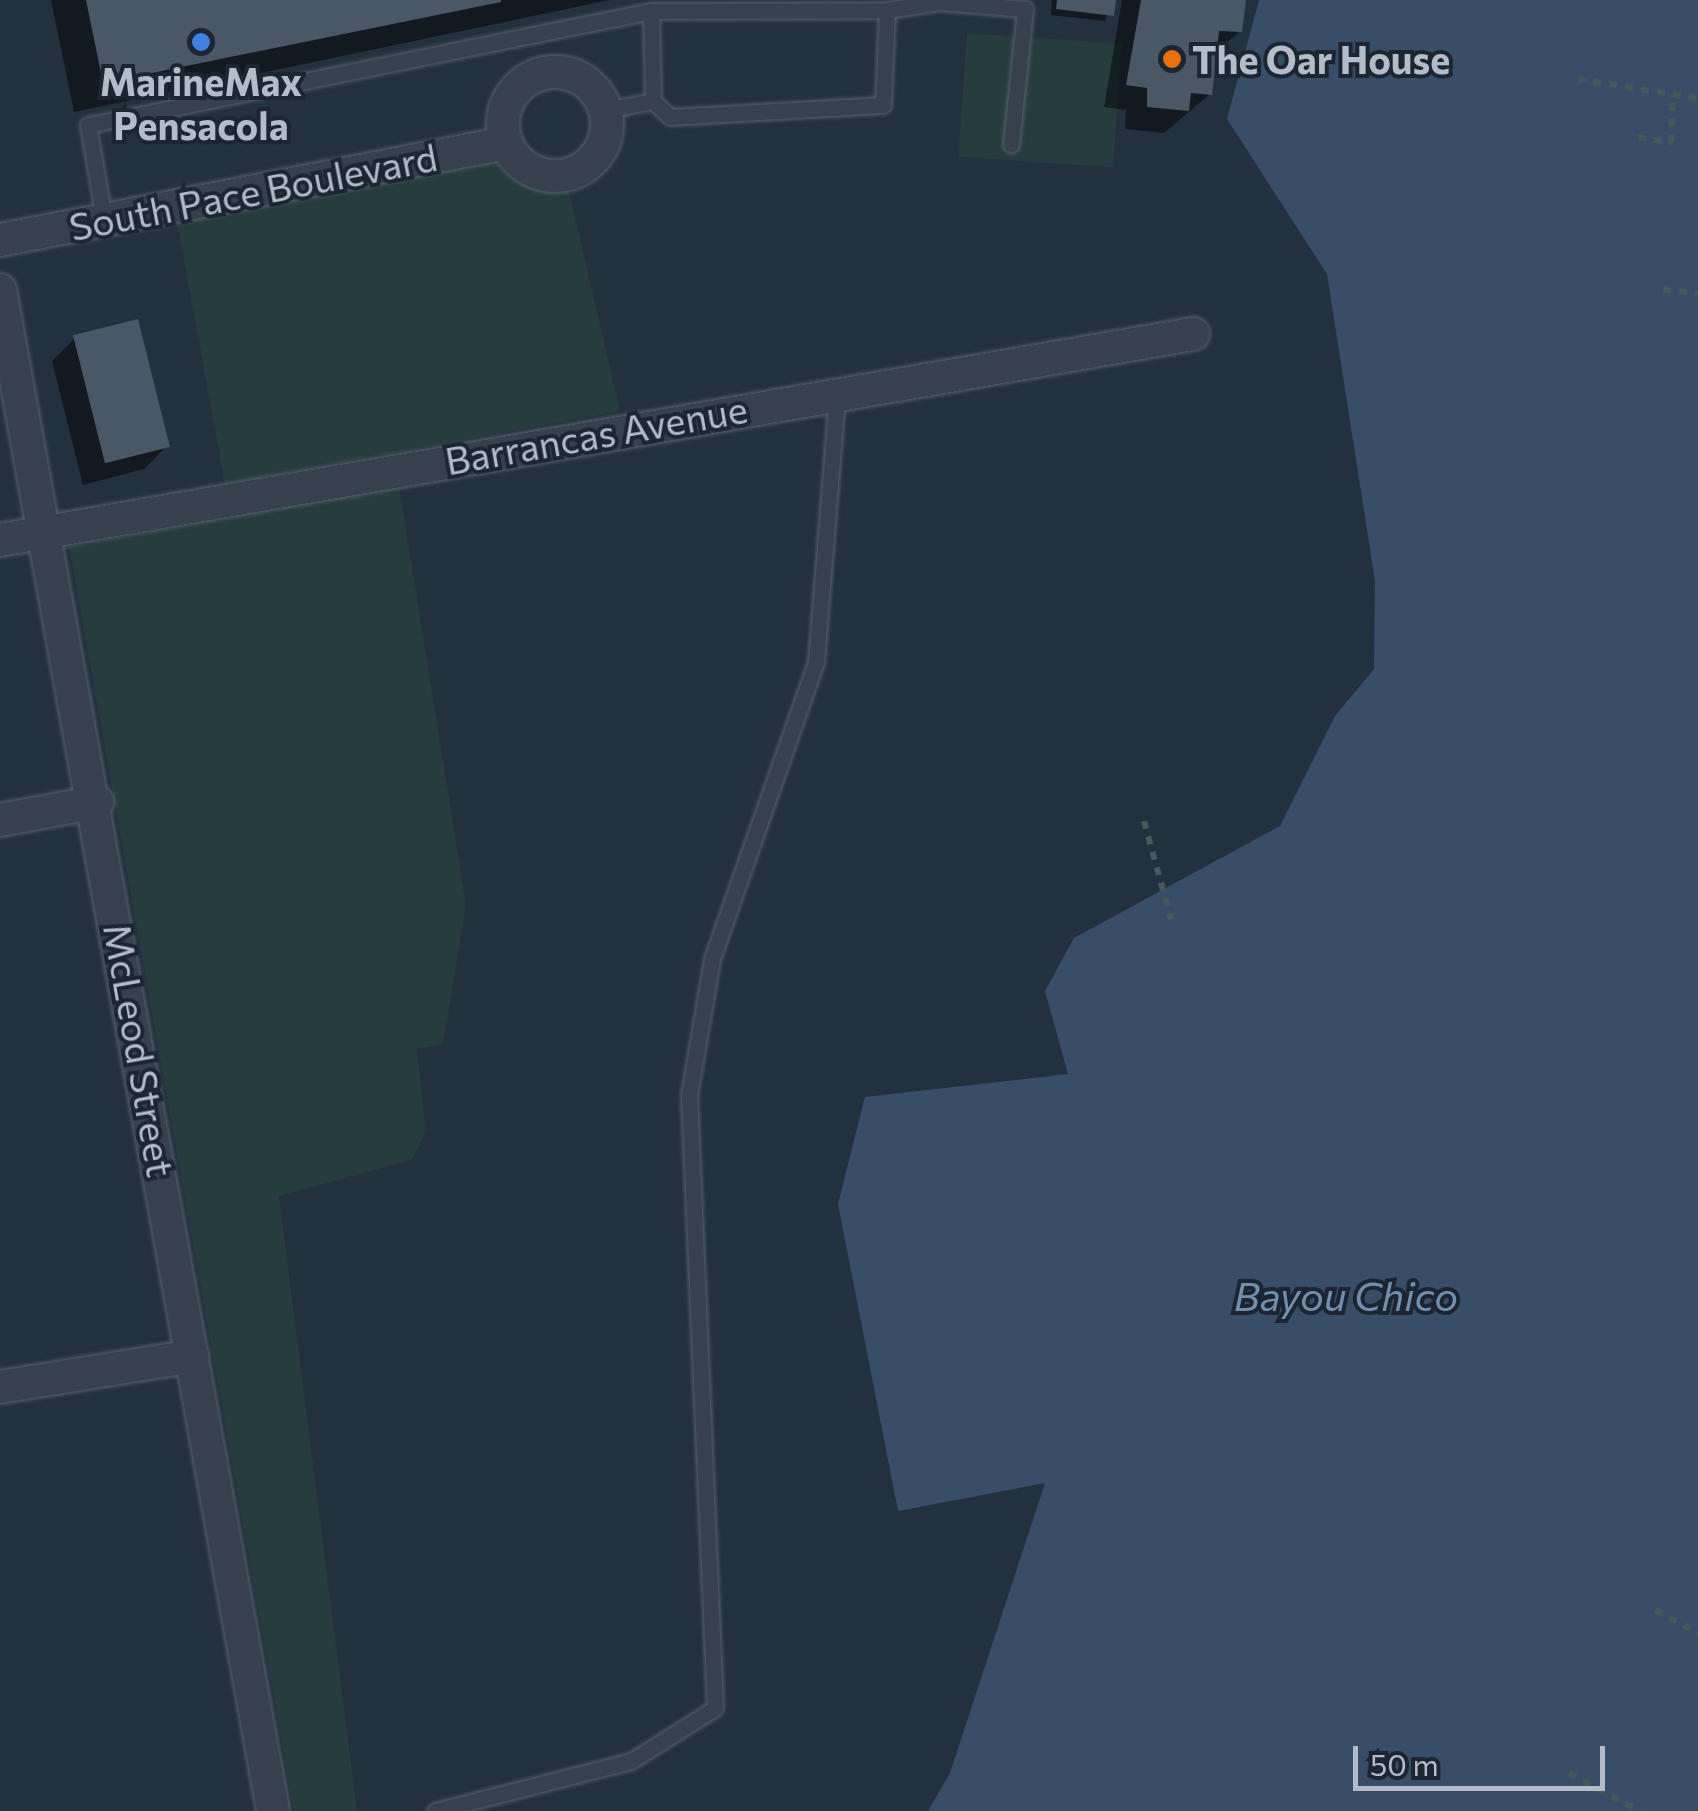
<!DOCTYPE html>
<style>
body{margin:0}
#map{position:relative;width:1698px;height:1811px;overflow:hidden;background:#23303d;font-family:Commissioner,sans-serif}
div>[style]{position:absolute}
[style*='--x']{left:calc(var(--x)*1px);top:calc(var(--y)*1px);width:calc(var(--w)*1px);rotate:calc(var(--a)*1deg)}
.green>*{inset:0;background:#253d3e;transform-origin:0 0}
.water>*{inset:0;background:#384e67}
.shadow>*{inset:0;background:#0007}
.building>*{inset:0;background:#495766;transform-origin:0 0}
.path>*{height:6px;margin-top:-3px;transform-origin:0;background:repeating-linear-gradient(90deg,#435a5b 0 8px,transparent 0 16px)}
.roads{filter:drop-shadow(0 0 2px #555f6b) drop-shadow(0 0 2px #555f6b)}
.service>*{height:15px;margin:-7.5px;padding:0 7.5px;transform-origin:7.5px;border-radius:7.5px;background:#37414d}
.minor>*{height:32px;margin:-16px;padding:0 16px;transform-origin:16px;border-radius:16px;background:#37414d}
.minor>.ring{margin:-16px;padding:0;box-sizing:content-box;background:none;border:32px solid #37414d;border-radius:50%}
.dots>*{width:28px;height:28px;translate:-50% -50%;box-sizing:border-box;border:5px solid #1c2632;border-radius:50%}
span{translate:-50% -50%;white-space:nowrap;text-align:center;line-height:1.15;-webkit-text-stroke:8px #1c2632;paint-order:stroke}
.poi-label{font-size:38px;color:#b3bcc8;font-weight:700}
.left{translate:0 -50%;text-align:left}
.street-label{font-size:38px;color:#b3bcc8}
.water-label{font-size:40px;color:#728fac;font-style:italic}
.scale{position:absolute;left:1353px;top:1746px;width:252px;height:45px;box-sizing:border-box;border:5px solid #b3bcc8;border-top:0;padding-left:12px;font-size:30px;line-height:35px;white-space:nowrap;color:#b3bcc8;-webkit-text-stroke:8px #1c2632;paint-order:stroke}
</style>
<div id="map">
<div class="green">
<div style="left:967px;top:33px;width:155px;height:124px;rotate:4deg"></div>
<div style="clip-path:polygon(495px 162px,520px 185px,569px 191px,620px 411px,225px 484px,177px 222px)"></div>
<div style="clip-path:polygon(399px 486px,466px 905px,443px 1044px,417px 1049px,426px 1132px,412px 1160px,279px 1196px,357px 1811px,294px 1811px,69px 547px)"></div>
</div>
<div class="water">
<div style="clip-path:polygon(1259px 0,1698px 0,1698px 1811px,928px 1811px,950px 1773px,1045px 1483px,898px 1511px,838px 1204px,865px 1097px,1068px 1074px,1045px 991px,1074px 938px,1280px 826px,1335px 716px,1374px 669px,1375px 581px,1327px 274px,1227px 119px)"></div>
</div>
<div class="shadow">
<div style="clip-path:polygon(51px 0,610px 0,74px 112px)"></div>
<div style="clip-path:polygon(1052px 0,1113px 0,1105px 21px,1051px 15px)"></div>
<div style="clip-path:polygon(1122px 0,1243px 0,1240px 31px,1214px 54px,1210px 94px,1164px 133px,1125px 129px,1126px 110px,1104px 107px)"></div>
<div style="clip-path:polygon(75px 338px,167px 446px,144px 469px,83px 485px,52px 361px)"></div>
</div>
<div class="building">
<div style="clip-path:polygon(86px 0,501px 0,501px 2px,103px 83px)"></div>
<div style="clip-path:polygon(1057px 0,1116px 0,1114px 16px,1056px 9px)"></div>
<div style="clip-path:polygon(1141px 0,1246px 0,1242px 32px,1219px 31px,1212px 95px,1191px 93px,1189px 111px,1147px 107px,1147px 88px,1126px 85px)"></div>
<div style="left:138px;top:319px;width:132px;height:67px;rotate:76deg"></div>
</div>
<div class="path">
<div style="--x:1578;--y:79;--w:121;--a:9"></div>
<div style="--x:1638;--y:137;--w:34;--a:10"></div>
<div style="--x:1671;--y:143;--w:49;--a:-87.7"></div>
<div style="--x:1663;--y:289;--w:35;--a:8"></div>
<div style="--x:1144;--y:821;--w:102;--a:74.6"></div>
<div style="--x:1655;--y:1610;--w:49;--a:28.1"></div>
<div style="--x:1569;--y:1773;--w:81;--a:28.2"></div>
</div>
<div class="roads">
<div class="service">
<div style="--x:651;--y:11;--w:236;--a:-0.2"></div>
<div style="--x:887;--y:10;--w:53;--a:-8.7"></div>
<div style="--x:939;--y:2;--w:86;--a:4.7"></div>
<div style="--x:1025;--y:9;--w:136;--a:95.9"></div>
<div style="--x:653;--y:101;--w:23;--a:43"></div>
<div style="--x:670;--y:117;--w:213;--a:-3.2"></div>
<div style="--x:883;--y:105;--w:95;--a:-87.6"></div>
<div style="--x:104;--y:218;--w:94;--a:-99.8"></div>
<div style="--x:88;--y:125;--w:574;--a:-11.45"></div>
<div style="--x:651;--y:11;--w:90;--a:88.7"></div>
<div style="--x:653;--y:101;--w:49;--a:169.4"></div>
<div style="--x:435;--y:1811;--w:202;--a:-14.3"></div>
<div style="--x:631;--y:1761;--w:99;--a:-32.2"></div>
<div style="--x:715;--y:1708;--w:614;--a:-92.43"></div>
<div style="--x:689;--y:1095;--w:138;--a:-80.4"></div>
<div style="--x:712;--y:959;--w:315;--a:-70.7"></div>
<div style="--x:816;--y:662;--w:268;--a:-85.5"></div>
</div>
<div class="minor">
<div class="ring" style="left:503px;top:72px;width:72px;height:72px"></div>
<div style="--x:0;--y:240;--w:515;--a:-10.85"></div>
<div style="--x:0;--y:290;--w:1545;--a:79.82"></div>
<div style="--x:0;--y:540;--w:1211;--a:-9.8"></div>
<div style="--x:0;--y:820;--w:99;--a:-10.5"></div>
<div style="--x:0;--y:1387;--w:195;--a:-9.1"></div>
</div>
</div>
<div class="dots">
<div style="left:201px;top:42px;background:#3f7fe0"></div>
<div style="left:1172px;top:59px;background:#e8710a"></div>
</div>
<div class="poi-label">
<span class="left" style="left:1192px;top:59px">The Oar House</span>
<span style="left:201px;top:103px">MarineMax<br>Pensacola</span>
</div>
<div class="street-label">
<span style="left:253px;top:191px;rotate:-11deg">South Pace Boulevard</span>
<span style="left:596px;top:434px;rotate:-10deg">Barrancas Avenue</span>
<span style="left:140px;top:1050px;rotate:80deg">McLeod Street</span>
</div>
<div class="water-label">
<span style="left:1346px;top:1295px">Bayou Chico</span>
</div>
<div class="scale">50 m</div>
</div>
